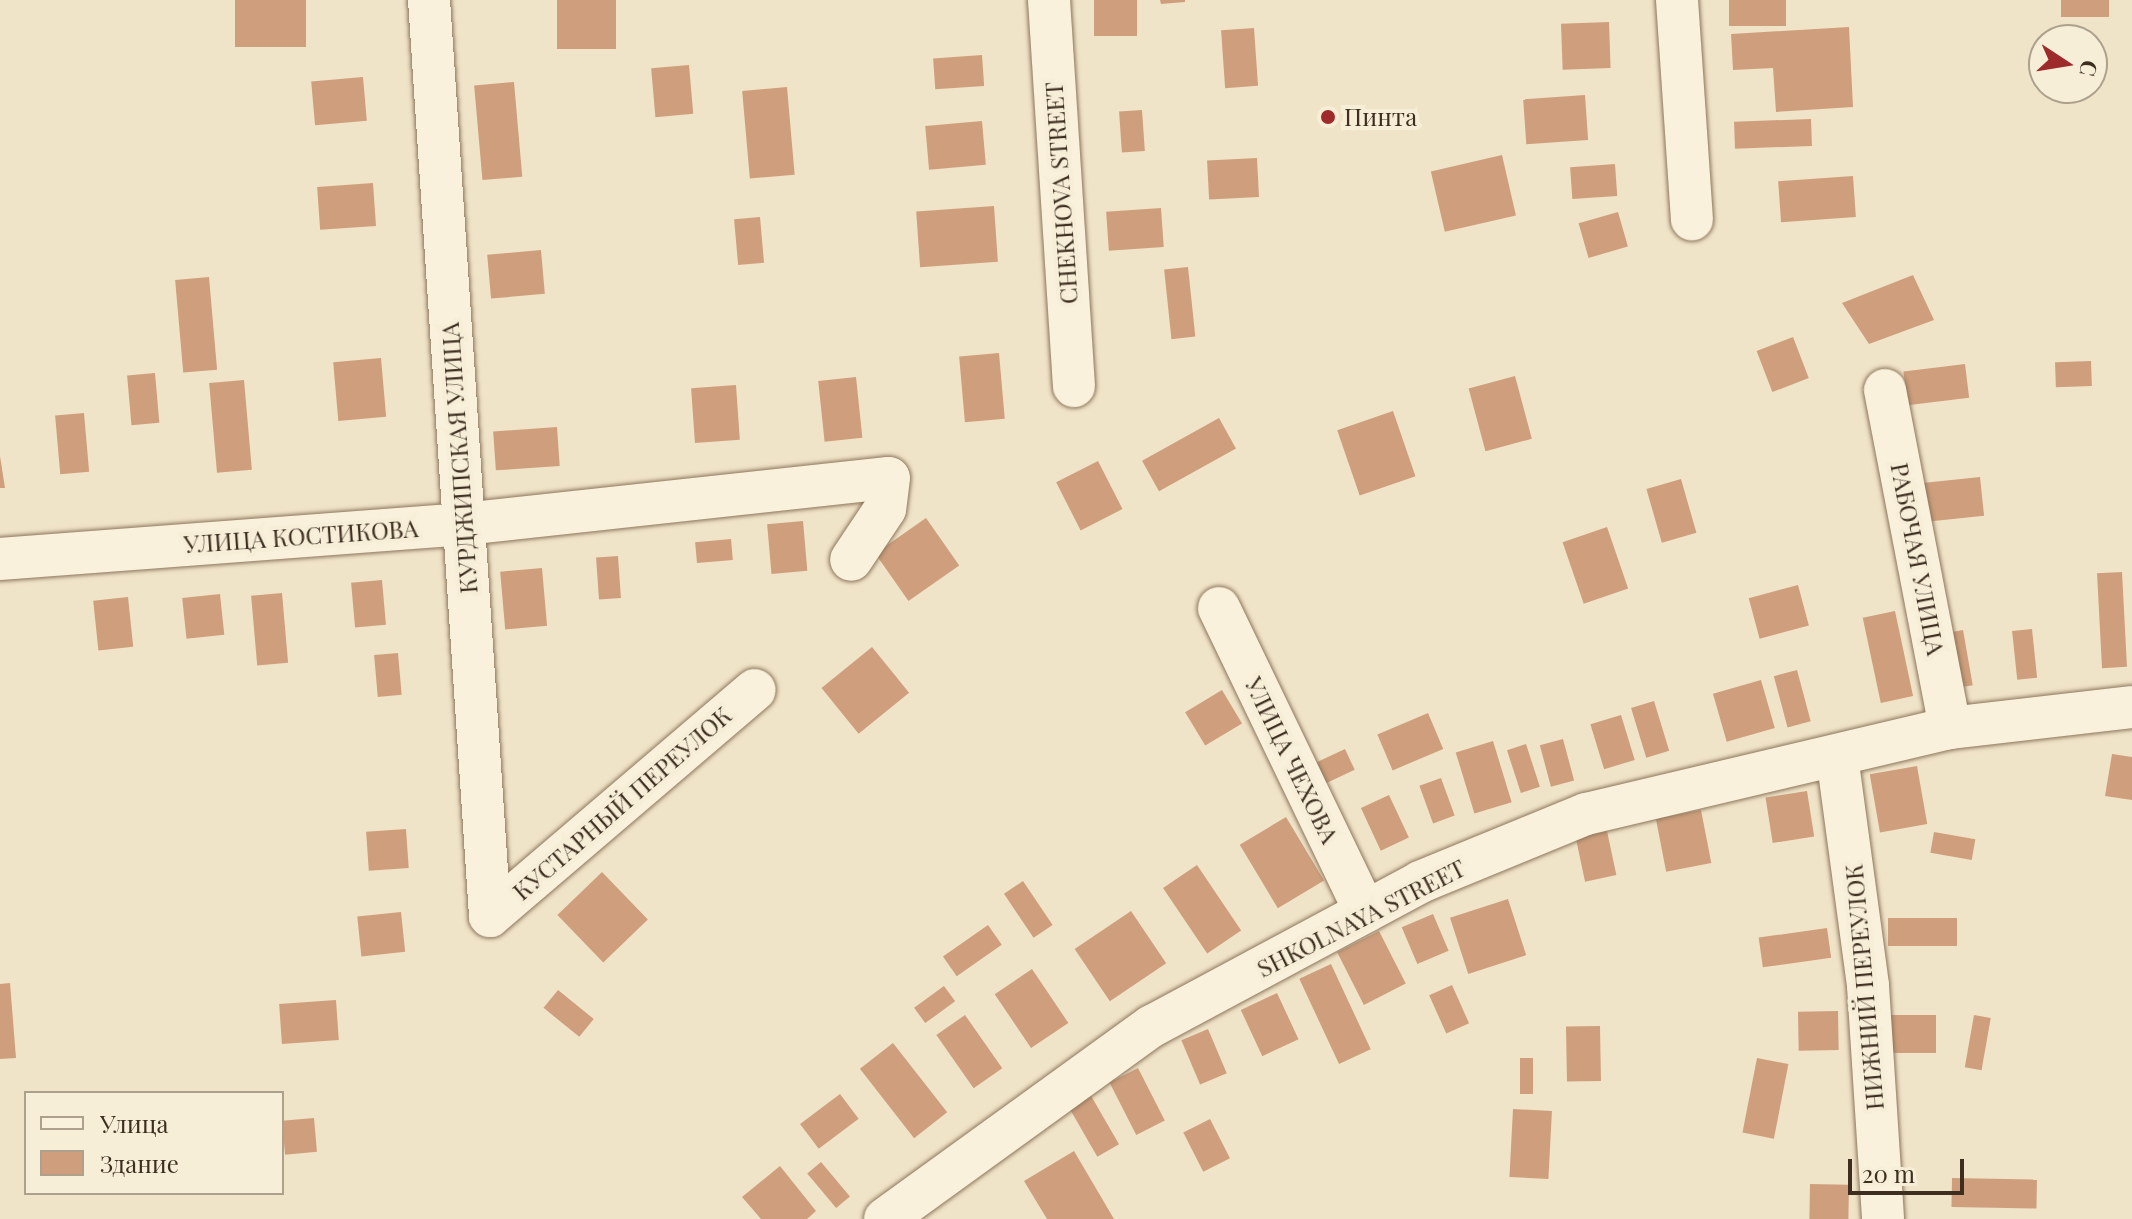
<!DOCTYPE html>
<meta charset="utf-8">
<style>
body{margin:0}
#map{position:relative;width:2132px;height:1219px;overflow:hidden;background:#f0e4c8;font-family:"Playfair Display",serif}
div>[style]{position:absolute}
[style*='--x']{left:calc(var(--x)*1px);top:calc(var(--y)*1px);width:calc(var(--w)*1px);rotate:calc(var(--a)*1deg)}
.building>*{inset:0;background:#cf9f7d;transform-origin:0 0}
.roads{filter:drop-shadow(0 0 2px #8d765c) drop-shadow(0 0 2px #8d765c)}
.street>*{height:42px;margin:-21px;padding:0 21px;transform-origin:21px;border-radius:21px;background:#faf1dc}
.dots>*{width:22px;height:22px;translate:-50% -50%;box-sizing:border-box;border:4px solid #f7eed8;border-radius:50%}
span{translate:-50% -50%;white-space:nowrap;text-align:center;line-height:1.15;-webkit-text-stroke:8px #f7eed8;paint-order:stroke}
.poi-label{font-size:24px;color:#3d2e20}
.left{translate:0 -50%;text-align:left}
.street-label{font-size:24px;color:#3d2e20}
.legend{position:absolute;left:24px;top:1091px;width:260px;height:104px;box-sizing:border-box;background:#f7eed8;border:2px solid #ada18e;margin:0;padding:10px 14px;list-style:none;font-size:24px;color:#3d2e20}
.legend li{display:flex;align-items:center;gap:16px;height:40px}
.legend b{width:40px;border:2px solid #ada18e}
.north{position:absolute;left:2028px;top:24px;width:80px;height:80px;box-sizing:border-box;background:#f7eed8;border:2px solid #ada18e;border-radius:50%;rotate:102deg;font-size:22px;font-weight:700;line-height:32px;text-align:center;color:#3d2e20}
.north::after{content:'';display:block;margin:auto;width:28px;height:36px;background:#9e2a2b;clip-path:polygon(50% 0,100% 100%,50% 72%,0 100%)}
.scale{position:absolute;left:1848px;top:1159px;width:116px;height:36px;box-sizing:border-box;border:4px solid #3d2e20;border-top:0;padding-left:10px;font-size:24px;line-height:28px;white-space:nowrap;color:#3d2e20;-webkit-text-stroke:6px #f7eed8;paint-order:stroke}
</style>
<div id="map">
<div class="building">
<div style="left:235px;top:0;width:71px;height:47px"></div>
<div style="left:557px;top:0;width:59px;height:49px"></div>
<div style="left:1094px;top:0;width:43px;height:36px"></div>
<div style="clip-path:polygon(1160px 0,1185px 0,1185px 2px,1161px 4px)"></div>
<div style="left:1729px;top:0;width:57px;height:26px"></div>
<div style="left:2061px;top:0;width:48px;height:17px"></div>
<div style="left:1609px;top:22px;width:46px;height:48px;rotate:88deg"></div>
<div style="clip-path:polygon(1849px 27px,1853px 107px,1776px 112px,1773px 68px,1733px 70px,1731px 34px)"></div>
<div style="left:1254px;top:28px;width:58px;height:33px;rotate:86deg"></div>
<div style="left:982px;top:55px;width:31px;height:49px;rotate:86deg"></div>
<div style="left:689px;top:65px;width:49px;height:38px;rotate:85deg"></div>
<div style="left:363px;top:77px;width:44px;height:52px;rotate:85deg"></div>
<div style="left:514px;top:82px;width:95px;height:40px;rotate:85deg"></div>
<div style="left:787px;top:87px;width:88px;height:45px;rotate:85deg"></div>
<div style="left:1585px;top:95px;width:45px;height:62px;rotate:86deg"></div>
<div style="left:1142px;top:110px;width:41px;height:23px;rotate:86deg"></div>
<div style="left:1811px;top:119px;width:27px;height:77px;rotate:88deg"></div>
<div style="left:982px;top:121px;width:44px;height:57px;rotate:85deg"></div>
<div style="left:1502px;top:155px;width:62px;height:73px;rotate:77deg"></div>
<div style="left:1257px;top:158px;width:39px;height:50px;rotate:87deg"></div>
<div style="left:1615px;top:164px;width:32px;height:45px;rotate:86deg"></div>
<div style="left:1853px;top:176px;width:41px;height:75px;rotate:86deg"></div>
<div style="left:373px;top:183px;width:43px;height:56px;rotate:86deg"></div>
<div style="left:994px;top:206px;width:56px;height:78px;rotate:86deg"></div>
<div style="left:1161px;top:208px;width:39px;height:55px;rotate:86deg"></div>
<div style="left:1618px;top:212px;width:36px;height:41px;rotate:74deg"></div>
<div style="left:760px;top:217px;width:46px;height:26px;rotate:85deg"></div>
<div style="left:541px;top:250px;width:44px;height:54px;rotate:85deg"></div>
<div style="left:1188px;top:267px;width:70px;height:24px;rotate:84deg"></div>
<div style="clip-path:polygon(1913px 275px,1934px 320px,1869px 344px,1842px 303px)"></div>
<div style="left:209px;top:277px;width:93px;height:34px;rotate:85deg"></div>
<div style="left:1793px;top:337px;width:44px;height:39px;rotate:69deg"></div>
<div style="left:999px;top:353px;width:66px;height:40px;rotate:85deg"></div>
<div style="left:381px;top:358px;width:59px;height:48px;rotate:85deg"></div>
<div style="left:2091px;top:361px;width:25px;height:36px;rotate:88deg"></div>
<div style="left:1965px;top:364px;width:34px;height:62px;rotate:83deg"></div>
<div style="left:155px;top:373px;width:50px;height:28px;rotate:85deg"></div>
<div style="left:1515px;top:376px;width:65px;height:48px;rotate:75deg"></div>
<div style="left:856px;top:377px;width:61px;height:38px;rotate:84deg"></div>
<div style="left:244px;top:380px;width:90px;height:35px;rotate:85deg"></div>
<div style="left:736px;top:385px;width:55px;height:45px;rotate:86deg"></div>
<div style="left:1393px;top:411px;width:69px;height:59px;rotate:71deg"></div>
<div style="left:84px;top:413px;width:59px;height:29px;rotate:85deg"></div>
<div style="left:1219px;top:418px;width:35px;height:88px;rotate:61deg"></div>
<div style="left:557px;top:427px;width:39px;height:64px;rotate:86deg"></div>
<div style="clip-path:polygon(0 456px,5px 488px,0 488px)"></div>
<div style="left:1098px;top:461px;width:54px;height:47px;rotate:63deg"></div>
<div style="left:1980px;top:477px;width:39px;height:60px;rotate:84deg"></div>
<div style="left:1681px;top:479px;width:56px;height:36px;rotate:74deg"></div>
<div style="left:926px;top:518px;width:58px;height:62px;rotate:55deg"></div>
<div style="left:803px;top:521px;width:50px;height:36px;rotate:85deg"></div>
<div style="left:1607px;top:527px;width:65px;height:47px;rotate:71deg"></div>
<div style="left:731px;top:539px;width:21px;height:36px;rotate:85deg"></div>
<div style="left:618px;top:556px;width:42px;height:22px;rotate:86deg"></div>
<div style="left:542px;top:568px;width:58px;height:42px;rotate:85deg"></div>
<div style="left:2122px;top:572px;width:95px;height:25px;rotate:87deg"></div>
<div style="left:382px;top:580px;width:45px;height:31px;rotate:85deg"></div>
<div style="left:1798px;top:585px;width:42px;height:51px;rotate:75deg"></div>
<div style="left:282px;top:593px;width:70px;height:31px;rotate:85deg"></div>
<div style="left:220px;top:594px;width:41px;height:38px;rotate:84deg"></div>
<div style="left:128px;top:597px;width:50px;height:35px;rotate:84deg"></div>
<div style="left:1895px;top:611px;width:87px;height:33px;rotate:78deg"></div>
<div style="left:2032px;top:629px;width:49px;height:20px;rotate:84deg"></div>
<div style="left:1963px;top:630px;width:56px;height:21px;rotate:80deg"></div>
<div style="left:872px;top:647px;width:59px;height:65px;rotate:51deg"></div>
<div style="left:398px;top:653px;width:42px;height:24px;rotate:85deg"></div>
<div style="left:1797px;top:670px;width:53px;height:24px;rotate:75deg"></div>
<div style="left:1761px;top:680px;width:50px;height:50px;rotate:74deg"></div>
<div style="left:1222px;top:690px;width:39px;height:43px;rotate:59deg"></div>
<div style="left:1654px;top:701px;width:52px;height:24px;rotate:73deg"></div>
<div style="left:1428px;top:713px;width:39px;height:55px;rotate:67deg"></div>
<div style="left:1621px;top:715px;width:47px;height:32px;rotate:73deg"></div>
<div style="left:1563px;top:739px;width:43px;height:24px;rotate:75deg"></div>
<div style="left:1493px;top:741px;width:64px;height:39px;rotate:73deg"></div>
<div style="left:1526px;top:744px;width:45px;height:20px;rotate:72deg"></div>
<div style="left:1345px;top:749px;width:23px;height:44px;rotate:65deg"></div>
<div style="clip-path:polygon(2112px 754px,2132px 757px,2132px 800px,2105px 796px)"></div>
<div style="left:1917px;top:766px;width:59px;height:48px;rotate:80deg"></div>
<div style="left:1441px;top:778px;width:40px;height:23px;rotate:70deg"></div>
<div style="left:1807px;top:791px;width:46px;height:42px;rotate:81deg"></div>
<div style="left:1389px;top:795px;width:47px;height:31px;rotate:65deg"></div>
<div style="left:1701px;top:810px;width:54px;height:46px;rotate:79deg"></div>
<div style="left:1286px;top:817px;width:74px;height:54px;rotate:59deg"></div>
<div style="left:406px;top:829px;width:39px;height:40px;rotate:86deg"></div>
<div style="left:1607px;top:831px;width:45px;height:32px;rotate:78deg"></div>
<div style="left:1934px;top:832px;width:42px;height:21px;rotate:10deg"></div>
<div style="left:1197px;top:865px;width:79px;height:41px;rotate:56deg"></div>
<div style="left:602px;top:872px;width:66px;height:62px;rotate:46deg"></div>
<div style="left:1023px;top:881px;width:53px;height:23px;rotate:56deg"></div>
<div style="left:1508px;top:899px;width:59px;height:61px;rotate:72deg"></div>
<div style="left:1131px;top:911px;width:63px;height:68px;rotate:56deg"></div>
<div style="left:401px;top:912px;width:40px;height:44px;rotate:84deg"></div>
<div style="left:1433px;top:914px;width:40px;height:34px;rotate:67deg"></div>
<div style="left:1957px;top:918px;width:28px;height:69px;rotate:90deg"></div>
<div style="left:988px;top:925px;width:24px;height:55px;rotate:55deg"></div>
<div style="left:1827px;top:928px;width:30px;height:69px;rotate:82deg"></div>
<div style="left:1379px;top:931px;width:59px;height:47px;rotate:63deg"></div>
<div style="left:1331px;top:964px;width:94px;height:35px;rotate:65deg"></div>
<div style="left:1032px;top:969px;width:65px;height:45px;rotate:56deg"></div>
<div style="clip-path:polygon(10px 983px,16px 1058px,0 1059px,0 984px)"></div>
<div style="left:1452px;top:985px;width:42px;height:25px;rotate:66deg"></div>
<div style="left:944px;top:986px;width:19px;height:37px;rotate:54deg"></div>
<div style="left:558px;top:990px;width:46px;height:23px;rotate:39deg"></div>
<div style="left:1277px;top:993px;width:51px;height:40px;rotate:65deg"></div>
<div style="left:336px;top:1000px;width:40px;height:57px;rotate:86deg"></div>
<div style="left:1838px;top:1011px;width:39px;height:40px;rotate:89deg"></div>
<div style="left:965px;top:1015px;width:65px;height:35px;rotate:55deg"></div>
<div style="left:1889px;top:1015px;width:47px;height:38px"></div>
<div style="left:1974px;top:1015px;width:17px;height:53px;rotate:10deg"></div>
<div style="left:1600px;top:1026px;width:55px;height:34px;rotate:89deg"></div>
<div style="left:1208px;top:1029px;width:48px;height:29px;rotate:67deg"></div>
<div style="left:893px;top:1043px;width:88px;height:42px;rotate:52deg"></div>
<div style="left:1520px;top:1058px;width:13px;height:36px"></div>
<div style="left:1757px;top:1058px;width:32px;height:76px;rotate:11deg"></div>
<div style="left:1138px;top:1068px;width:59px;height:32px;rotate:63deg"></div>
<div style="left:840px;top:1094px;width:31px;height:50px;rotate:53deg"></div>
<div style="left:1090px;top:1094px;width:58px;height:25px;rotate:60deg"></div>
<div style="left:1513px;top:1109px;width:39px;height:68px;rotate:3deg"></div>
<div style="left:314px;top:1118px;width:34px;height:32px;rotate:85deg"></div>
<div style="left:1210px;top:1119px;width:44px;height:30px;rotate:63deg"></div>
<div style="clip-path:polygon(1074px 1151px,1114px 1219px,1047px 1219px,1024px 1181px)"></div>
<div style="left:821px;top:1162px;width:45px;height:18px;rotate:50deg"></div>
<div style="clip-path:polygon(780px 1166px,816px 1211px,807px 1219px,761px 1219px,742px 1197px)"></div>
<div style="left:1952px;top:1178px;width:85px;height:29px;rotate:1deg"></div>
<div style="left:1810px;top:1184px;width:39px;height:35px;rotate:1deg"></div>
</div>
<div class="roads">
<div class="street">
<div style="--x:429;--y:0;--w:918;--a:86.19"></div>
<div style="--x:1049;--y:0;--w:387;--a:86.3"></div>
<div style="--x:1677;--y:0;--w:220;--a:86.1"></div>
<div style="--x:1885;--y:390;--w:344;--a:79.1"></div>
<div style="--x:0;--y:559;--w:465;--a:-4.3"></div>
<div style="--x:464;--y:524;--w:427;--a:-6.2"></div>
<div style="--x:889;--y:478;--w:31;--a:97"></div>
<div style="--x:885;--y:509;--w:61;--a:123.7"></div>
<div style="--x:1219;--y:608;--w:337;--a:64.3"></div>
<div style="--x:1837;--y:756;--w:232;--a:82.3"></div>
<div style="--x:1868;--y:986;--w:233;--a:86.3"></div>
<div style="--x:490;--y:916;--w:348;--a:-40.5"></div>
<div style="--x:885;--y:1219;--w:329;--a:-35.9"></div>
<div style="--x:1152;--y:1026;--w:304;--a:-28.2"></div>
<div style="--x:1420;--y:882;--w:179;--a:-22.3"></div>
<div style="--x:1586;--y:814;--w:374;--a:-13.3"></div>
<div style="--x:1950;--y:728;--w:183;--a:-6.6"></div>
</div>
</div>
<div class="dots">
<div style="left:1328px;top:117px;background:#9e2a2b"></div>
</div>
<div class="poi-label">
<span class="left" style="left:1344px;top:117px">Пинта</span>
</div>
<div class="street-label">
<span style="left:1061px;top:193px;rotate:-94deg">CHEKHOVA STREET</span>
<span style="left:459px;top:458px;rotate:-94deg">КУРДЖИПСКАЯ УЛИЦА</span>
<span style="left:301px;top:536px;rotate:-4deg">УЛИЦА КОСТИКОВА</span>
<span style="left:1918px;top:559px;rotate:79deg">РАБОЧАЯ УЛИЦА</span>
<span style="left:1292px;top:760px;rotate:64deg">УЛИЦА ЧЕХОВА</span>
<span style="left:622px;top:803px;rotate:-41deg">КУСТАРНЫЙ ПЕРЕУЛОК</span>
<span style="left:1361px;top:918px;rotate:-27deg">SHKOLNAYA STREET</span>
<span style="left:1864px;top:987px;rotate:-95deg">НИЖНИЙ ПЕРЕУЛОК</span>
</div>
<ul class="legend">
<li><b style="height:10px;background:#faf1dc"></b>Улица</li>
<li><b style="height:22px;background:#cf9f7d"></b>Здание</li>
</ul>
<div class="north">С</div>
<div class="scale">20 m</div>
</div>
